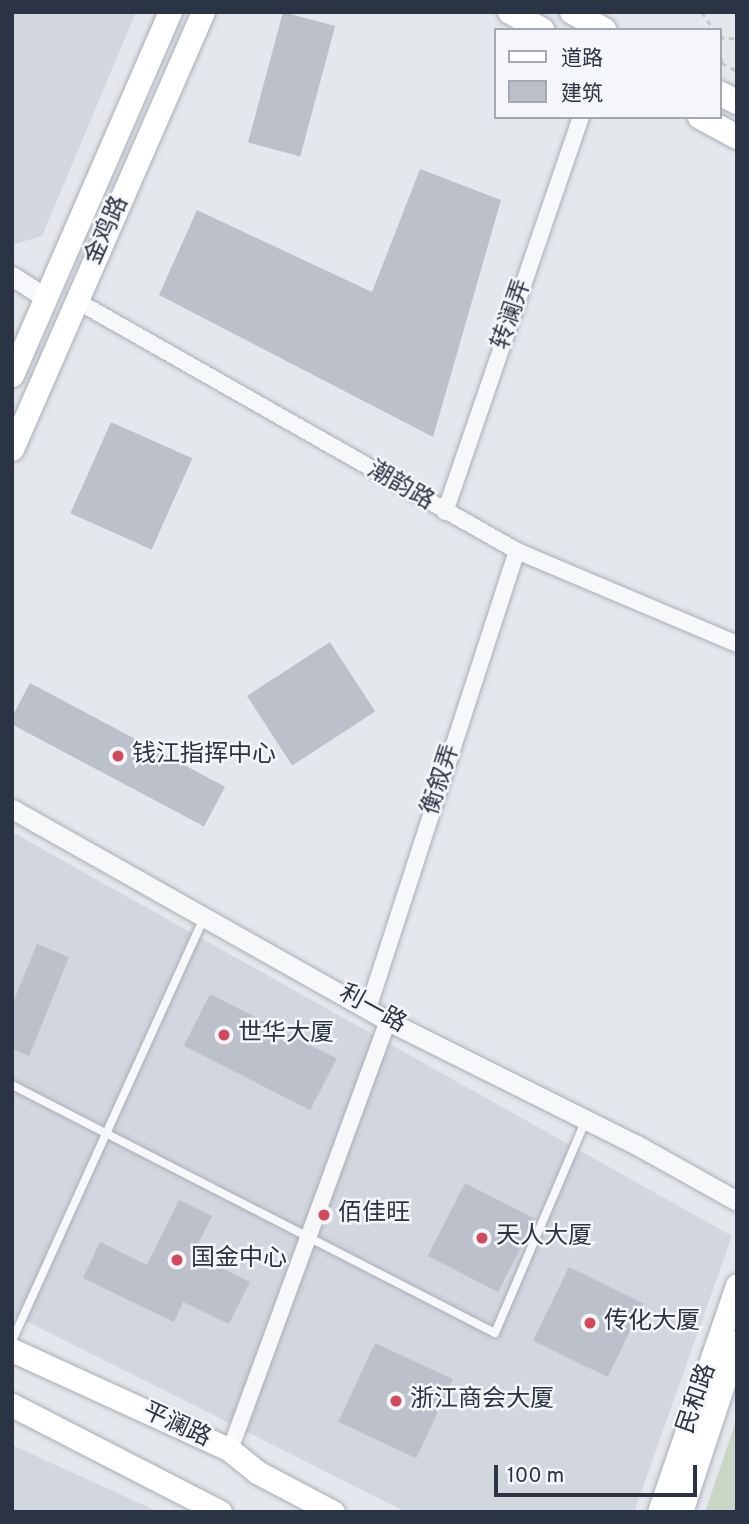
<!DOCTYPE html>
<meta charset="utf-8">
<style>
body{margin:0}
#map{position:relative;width:749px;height:1524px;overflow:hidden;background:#e4e7ec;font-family:Overpass,"Noto Sans SC",sans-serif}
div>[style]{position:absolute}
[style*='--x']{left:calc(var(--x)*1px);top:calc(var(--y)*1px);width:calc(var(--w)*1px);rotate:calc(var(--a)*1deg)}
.built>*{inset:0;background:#d2d6de}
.green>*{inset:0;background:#c9d6c5}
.building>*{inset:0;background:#bbc0ca;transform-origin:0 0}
.path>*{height:2.5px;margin-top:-1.25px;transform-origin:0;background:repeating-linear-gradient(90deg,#c2c5cb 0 5px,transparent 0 10px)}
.roads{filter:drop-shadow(0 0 2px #a9aeb7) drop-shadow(0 0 2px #a9aeb7)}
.service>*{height:8px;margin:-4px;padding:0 4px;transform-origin:4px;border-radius:4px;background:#f7f8fa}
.minor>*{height:16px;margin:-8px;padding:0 8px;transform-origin:8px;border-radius:8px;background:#f7f8fa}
.tertiary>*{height:19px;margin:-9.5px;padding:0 9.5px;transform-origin:9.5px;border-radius:9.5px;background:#f7f8fa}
.secondary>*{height:23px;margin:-11.5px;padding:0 11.5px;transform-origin:11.5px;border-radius:11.5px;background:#fff}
.primary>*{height:24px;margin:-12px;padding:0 12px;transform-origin:12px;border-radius:12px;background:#fff}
.dots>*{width:19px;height:19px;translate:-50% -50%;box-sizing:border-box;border:4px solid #f4f6f9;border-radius:50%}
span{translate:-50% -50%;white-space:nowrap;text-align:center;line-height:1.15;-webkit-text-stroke:5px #f4f6f9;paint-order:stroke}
.street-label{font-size:24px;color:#2b3445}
.poi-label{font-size:24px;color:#2b3445}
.left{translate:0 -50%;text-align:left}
.frame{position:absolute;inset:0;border:14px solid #2b3445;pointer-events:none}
.legend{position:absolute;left:494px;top:28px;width:228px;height:91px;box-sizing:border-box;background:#f4f6f9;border:2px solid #a4a8b1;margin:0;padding:9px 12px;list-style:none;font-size:21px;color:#2b3445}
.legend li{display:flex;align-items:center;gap:14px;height:35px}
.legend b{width:35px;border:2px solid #a4a8b1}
.scale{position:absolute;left:494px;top:1465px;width:203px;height:32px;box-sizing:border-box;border:4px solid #2b3445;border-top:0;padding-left:9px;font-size:21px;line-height:24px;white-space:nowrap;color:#2b3445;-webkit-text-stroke:5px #f4f6f9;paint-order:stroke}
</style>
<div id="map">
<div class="built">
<div style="clip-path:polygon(12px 12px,136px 12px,42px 236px,12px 245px)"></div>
<div style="clip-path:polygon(12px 832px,732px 1236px,634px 1512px,406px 1512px,12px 1314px)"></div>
<div style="clip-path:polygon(12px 1445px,159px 1512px,12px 1512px)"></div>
</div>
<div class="green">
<div style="clip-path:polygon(737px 1418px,737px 1512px,705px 1512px)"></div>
</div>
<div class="building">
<div style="left:283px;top:12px;width:54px;height:135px;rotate:15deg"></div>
<div style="clip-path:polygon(420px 169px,501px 200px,433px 437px,159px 295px,197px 210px,372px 292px)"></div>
<div style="left:111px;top:422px;width:89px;height:100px;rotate:24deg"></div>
<div style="left:330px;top:642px;width:83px;height:99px;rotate:57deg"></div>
<div style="left:30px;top:683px;width:221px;height:45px;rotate:28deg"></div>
<div style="clip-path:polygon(37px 944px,69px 957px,29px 1056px,12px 1049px,12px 1005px)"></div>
<div style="left:210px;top:994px;width:142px;height:58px;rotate:27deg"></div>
<div style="left:465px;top:1183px;width:79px;height:82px;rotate:27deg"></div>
<div style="clip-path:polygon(179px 1200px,212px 1216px,193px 1254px,250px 1282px,229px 1324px,183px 1302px,174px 1322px,83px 1278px,100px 1242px,147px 1265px)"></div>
<div style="left:569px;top:1267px;width:83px;height:82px;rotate:26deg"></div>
<div style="left:375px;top:1343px;width:86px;height:87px;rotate:25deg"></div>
</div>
<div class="path">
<div style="--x:702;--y:12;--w:22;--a:56"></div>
<div style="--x:719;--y:37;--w:18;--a:6"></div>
<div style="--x:719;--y:38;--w:25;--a:83"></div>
<div style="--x:722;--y:63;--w:17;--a:28"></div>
</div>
<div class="roads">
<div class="service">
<div style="--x:12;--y:1085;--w:543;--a:27.18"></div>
<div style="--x:495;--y:1333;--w:232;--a:-66.9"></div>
<div style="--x:12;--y:1341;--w:467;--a:-65.6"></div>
</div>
<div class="minor">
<div style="--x:77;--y:301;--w:506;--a:29.6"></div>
<div style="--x:517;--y:551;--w:239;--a:22.9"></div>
<div style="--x:445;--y:512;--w:418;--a:-71"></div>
<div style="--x:368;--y:1009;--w:482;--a:-72"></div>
<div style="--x:230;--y:1450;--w:457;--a:-69.8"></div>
</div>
<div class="tertiary">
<div style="--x:12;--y:276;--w:40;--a:32.9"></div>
<div style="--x:12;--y:809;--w:432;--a:29.4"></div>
<div style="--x:388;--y:1021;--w:276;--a:26.5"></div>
<div style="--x:635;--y:1144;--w:117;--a:29.2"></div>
</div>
<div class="secondary">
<div style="--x:12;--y:375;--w:396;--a:-66.5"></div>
<div style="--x:12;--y:449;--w:477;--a:-66.4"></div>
<div style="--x:12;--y:1350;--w:240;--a:24.6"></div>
<div style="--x:230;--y:1450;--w:35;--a:39"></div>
<div style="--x:257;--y:1472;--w:86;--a:27.8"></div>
<div style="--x:12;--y:1405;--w:234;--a:27.2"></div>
<div style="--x:659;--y:1512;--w:240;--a:-71"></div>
<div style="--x:681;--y:1512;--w:179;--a:-71.8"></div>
</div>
<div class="primary">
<div style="--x:510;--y:12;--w:37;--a:29"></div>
<div style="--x:572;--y:12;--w:37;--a:29"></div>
<div style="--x:719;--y:93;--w:20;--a:27"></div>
<div style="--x:700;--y:117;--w:42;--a:28.4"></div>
</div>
</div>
<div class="dots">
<div style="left:118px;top:756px;background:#d1495b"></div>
<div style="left:224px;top:1035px;background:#d1495b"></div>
<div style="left:324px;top:1215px;background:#d1495b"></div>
<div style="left:482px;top:1238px;background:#d1495b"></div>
<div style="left:177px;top:1260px;background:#d1495b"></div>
<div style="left:590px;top:1323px;background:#d1495b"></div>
<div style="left:396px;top:1401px;background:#d1495b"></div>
</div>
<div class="street-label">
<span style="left:108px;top:231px;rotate:-66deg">金鸡路</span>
<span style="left:513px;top:315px;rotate:-71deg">转澜弄</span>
<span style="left:400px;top:487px;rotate:30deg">潮韵路</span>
<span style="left:442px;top:780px;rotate:-72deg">衡叙弄</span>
<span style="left:372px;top:1010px;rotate:29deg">利一路</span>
<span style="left:698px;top:1399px;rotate:-71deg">民和路</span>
<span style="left:176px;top:1426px;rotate:25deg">平澜路</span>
</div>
<div class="poi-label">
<span class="left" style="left:132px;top:756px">钱江指挥中心</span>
<span class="left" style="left:238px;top:1035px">世华大厦</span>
<span class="left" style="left:338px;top:1215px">佰佳旺</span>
<span class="left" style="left:496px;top:1238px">天人大厦</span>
<span class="left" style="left:191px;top:1260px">国金中心</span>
<span class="left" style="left:604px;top:1323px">传化大厦</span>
<span class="left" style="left:410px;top:1401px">浙江商会大厦</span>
</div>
<div class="frame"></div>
<ul class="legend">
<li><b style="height:9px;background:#fff"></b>道路</li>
<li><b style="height:19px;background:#bbc0ca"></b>建筑</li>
</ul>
<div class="scale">100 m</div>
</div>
